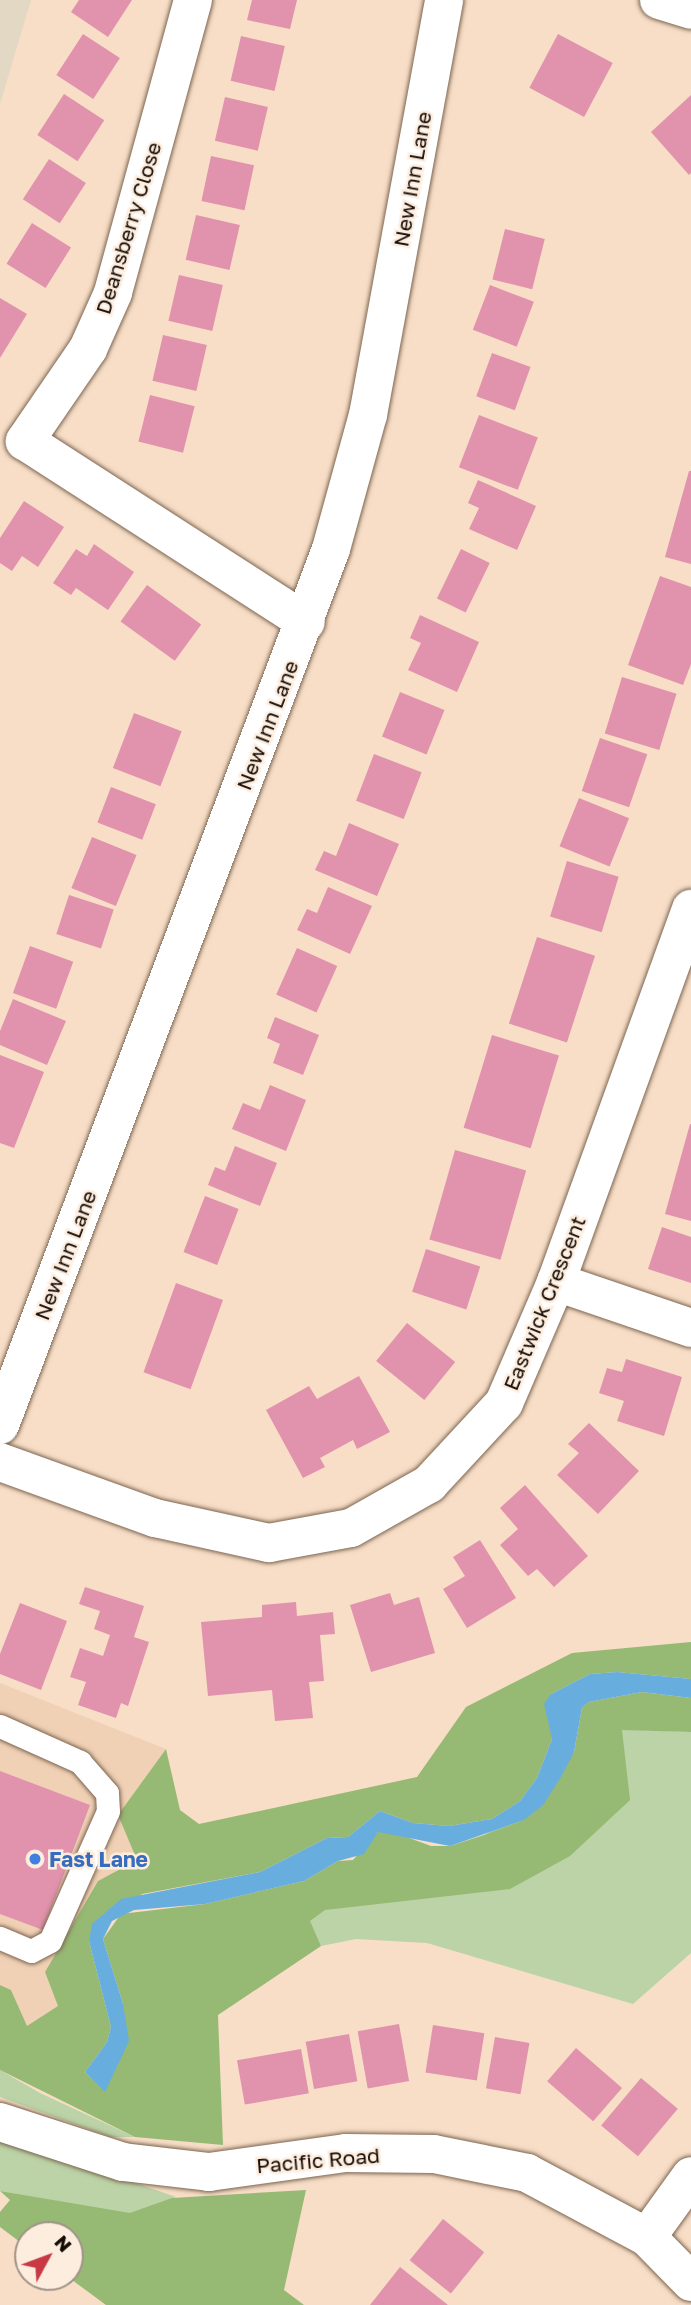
<!DOCTYPE html>
<style>
body{margin:0}
#map{position:relative;width:691px;height:2305px;overflow:hidden;background:#f8dec7;font-family:"Golos Text",sans-serif}
div>[style]{position:absolute}
[style*='--x']{left:calc(var(--x)*1px);top:calc(var(--y)*1px);width:calc(var(--w)*1px);rotate:calc(var(--a)*1deg)}
.built>*{inset:0;background:#f1d1b5}
.education>*{inset:0;background:#e3d8c3}
.green>*{inset:0;background:#bbd3a6}
.forest>*{inset:0;background:#96b974}
.water>*{inset:0;background:#67aedf}
.building>*{inset:0;background:#e192ac;transform-origin:0 0}
.roads{filter:drop-shadow(0 0 2px #7c6551) drop-shadow(0 0 2px #7c6551)}
.lane>*{height:23px;margin:-11.5px;padding:0 11.5px;transform-origin:11.5px;border-radius:11.5px;background:#fff}
.street>*{height:38px;margin:-19px;padding:0 19px;transform-origin:19px;border-radius:19px;background:#fff}
.secondary>*{height:38px;margin:-19px;padding:0 19px;transform-origin:19px;border-radius:19px;background:#fff}
.dots>*{width:19px;height:19px;translate:-50% -50%;box-sizing:border-box;border:4px solid #fdeddf;border-radius:50%}
span{translate:-50% -50%;white-space:nowrap;text-align:center;line-height:1.15;-webkit-text-stroke:5px #fdeddf;paint-order:stroke}
.street-label{font-size:21px;color:#150c05}
.shop-label{font-size:21px;color:#366cbe;font-weight:700}
.left{translate:0 -50%;text-align:left}
.north{position:absolute;left:14px;top:2221px;width:70px;height:70px;box-sizing:border-box;background:#fdeddf;border:2px solid #a09388;border-radius:50%;rotate:49deg;font-size:19px;font-weight:700;line-height:28px;text-align:center;color:#150c05}
.north::after{content:'';display:block;margin:auto;width:24px;height:32px;background:#c93944;clip-path:polygon(50% 0,100% 100%,50% 72%,0 100%)}
</style>
<div id="map">
<div class="built">
<div style="clip-path:polygon(0 1683px,166px 1749px,118px 1815px,137px 1860px,98px 1881px,45px 1972px,59px 2006px,27px 2027px,11px 1990px,0 1985px)"></div>
</div>
<div class="education">
<div style="clip-path:polygon(0 0,31px 0,0 104px)"></div>
</div>
<div class="green">
<div style="clip-path:polygon(621px 1729px,691px 1732px,691px 1953px,633px 2004px,427px 1943px,356px 1939px,321px 1946px,309px 1921px,324px 1910px,405px 1898px)"></div>
<div style="clip-path:polygon(0 2070px,40px 2093px,135px 2137px,110px 2137px,0 2097px)"></div>
<div style="clip-path:polygon(0 2136px,176px 2197px,130px 2214px,0 2191px)"></div>
</div>
<div class="forest">
<div style="clip-path:polygon(691px 1642px,691px 1679px,617px 1672px,590px 1674px,551px 1694px,552px 1739px,537px 1778px,520px 1801px,492px 1819px,449px 1826px,413px 1823px,380px 1811px,348px 1837px,327px 1838px,260px 1872px,142px 1894px,89px 1941px,111px 2027px,107px 2042px,85px 2072px,105px 2091px,123px 2004px,103px 1939px,121px 1914px,205px 1904px,304px 1881px,338px 1861px,353px 1860px,378px 1832px,393px 1832px,431px 1846px,450px 1846px,481px 1836px,524px 1820px,574px 1752px,582px 1708px,589px 1702px,642px 1692px,691px 1698px,691px 1732px,622px 1730px,630px 1800px,570px 1856px,510px 1889px,325px 1910px,310px 1921px,321px 1946px,218px 2015px,223px 2145px,135px 2137px,0 2070px,0 1985px,11px 1990px,27px 2026px,58px 2006px,45px 1972px,98px 1881px,137px 1860px,118px 1815px,166px 1749px,180px 1810px,199px 1824px,417px 1777px,466px 1707px,572px 1653px)"></div>
<div style="clip-path:polygon(306px 2190px,284px 2290px,304px 2305px,106px 2305px,68px 2277px,70px 2235px,28px 2235px,28px 2248px,0 2227px,0 2212px,10px 2200px,0 2191px,130px 2213px,172px 2198px)"></div>
</div>
<div class="water">
<div style="clip-path:polygon(617px 1672px,691px 1679px,691px 1698px,642px 1692px,589px 1702px,582px 1708px,574px 1752px,561px 1777px,543px 1805px,524px 1820px,450px 1846px,378px 1832px,364px 1854px,338px 1861px,304px 1881px,205px 1904px,134px 1910px,112px 1921px,103px 1939px,123px 2004px,129px 2041px,105px 2092px,85px 2072px,107px 2042px,111px 2027px,89px 1941px,92px 1924px,121px 1899px,260px 1872px,327px 1838px,348px 1837px,380px 1811px,413px 1823px,449px 1826px,492px 1819px,520px 1801px,537px 1778px,552px 1739px,544px 1704px,551px 1694px,590px 1674px)"></div>
</div>
<div class="building">
<div style="clip-path:polygon(79px 0,132px 0,108px 37px,71px 12px)"></div>
<div style="clip-path:polygon(252px 0,297px 0,290px 29px,247px 20px)"></div>
<div style="left:83px;top:34px;width:44px;height:49px;rotate:33deg"></div>
<div style="left:558px;top:34px;width:62px;height:61px;rotate:28deg"></div>
<div style="left:241px;top:36px;width:45px;height:46px;rotate:13deg"></div>
<div style="left:64px;top:94px;width:48px;height:49px;rotate:33deg"></div>
<div style="clip-path:polygon(691px 95px,691px 173px,689px 175px,651px 132px)"></div>
<div style="left:225px;top:97px;width:44px;height:45px;rotate:13deg"></div>
<div style="left:211px;top:156px;width:44px;height:46px;rotate:12deg"></div>
<div style="left:49px;top:159px;width:44px;height:48px;rotate:33deg"></div>
<div style="left:196px;top:215px;width:45px;height:46px;rotate:13deg"></div>
<div style="left:32px;top:223px;width:46px;height:48px;rotate:32deg"></div>
<div style="left:505px;top:229px;width:41px;height:52px;rotate:14deg"></div>
<div style="left:179px;top:275px;width:45px;height:47px;rotate:13deg"></div>
<div style="left:490px;top:285px;width:47px;height:48px;rotate:21deg"></div>
<div style="clip-path:polygon(0 298px,27px 314px,0 358px)"></div>
<div style="left:163px;top:335px;width:45px;height:47px;rotate:13deg"></div>
<div style="left:492px;top:353px;width:41px;height:46px;rotate:20deg"></div>
<div style="left:150px;top:395px;width:46px;height:48px;rotate:14deg"></div>
<div style="left:479px;top:415px;width:63px;height:56px;rotate:21deg"></div>
<div style="clip-path:polygon(689px 471px,691px 471px,691px 564px,665px 557px)"></div>
<div style="clip-path:polygon(478px 480px,536px 506px,517px 550px,469px 529px,479px 508px,468px 503px)"></div>
<div style="clip-path:polygon(24px 501px,64px 527px,38px 567px,22px 556px,12px 571px,0 563px,0 538px)"></div>
<div style="clip-path:polygon(94px 544px,134px 572px,108px 610px,76px 588px,71px 595px,53px 583px,76px 549px,87px 556px)"></div>
<div style="left:461px;top:549px;width:32px;height:55px;rotate:26deg"></div>
<div style="clip-path:polygon(660px 576px,691px 587px,691px 664px,683px 685px,628px 665px)"></div>
<div style="left:147px;top:585px;width:67px;height:45px;rotate:36deg"></div>
<div style="clip-path:polygon(420px 615px,479px 642px,457px 692px,408px 670px,421px 643px,410px 638px)"></div>
<div style="left:622px;top:677px;width:57px;height:59px;rotate:17deg"></div>
<div style="left:400px;top:692px;width:48px;height:48px;rotate:22deg"></div>
<div style="left:134px;top:713px;width:51px;height:59px;rotate:21deg"></div>
<div style="left:600px;top:738px;width:50px;height:56px;rotate:19deg"></div>
<div style="left:374px;top:754px;width:51px;height:50px;rotate:21deg"></div>
<div style="left:111px;top:787px;width:48px;height:38px;rotate:21deg"></div>
<div style="left:579px;top:798px;width:54px;height:52px;rotate:22deg"></div>
<div style="clip-path:polygon(349px 823px,399px 844px,377px 896px,315px 870px,324px 851px,336px 856px)"></div>
<div style="left:92px;top:837px;width:48px;height:55px;rotate:22deg"></div>
<div style="left:567px;top:861px;width:54px;height:58px;rotate:17deg"></div>
<div style="clip-path:polygon(328px 887px,372px 906px,350px 954px,297px 930px,307px 909px,317px 913px)"></div>
<div style="left:69px;top:895px;width:47px;height:41px;rotate:18deg"></div>
<div style="left:537px;top:937px;width:61px;height:91px;rotate:18deg"></div>
<div style="left:30px;top:946px;width:46px;height:50px;rotate:20deg"></div>
<div style="left:297px;top:948px;width:44px;height:51px;rotate:24deg"></div>
<div style="clip-path:polygon(13px 999px,66px 1021px,47px 1065px,0 1045px,0 1031px)"></div>
<div style="clip-path:polygon(275px 1017px,319px 1035px,303px 1075px,273px 1063px,280px 1044px,267px 1038px)"></div>
<div style="left:492px;top:1035px;width:70px;height:97px;rotate:17deg"></div>
<div style="clip-path:polygon(0 1055px,44px 1072px,14px 1148px,0 1143px)"></div>
<div style="clip-path:polygon(270px 1085px,306px 1100px,286px 1151px,232px 1129px,243px 1103px,260px 1110px)"></div>
<div style="clip-path:polygon(690px 1124px,691px 1124px,691px 1221px,665px 1214px)"></div>
<div style="clip-path:polygon(235px 1146px,277px 1163px,260px 1206px,208px 1185px,215px 1167px,225px 1171px)"></div>
<div style="left:455px;top:1150px;width:74px;height:93px;rotate:16deg"></div>
<div style="left:205px;top:1196px;width:36px;height:60px;rotate:21deg"></div>
<div style="clip-path:polygon(662px 1227px,691px 1237px,691px 1283px,648px 1269px)"></div>
<div style="left:426px;top:1249px;width:57px;height:45px;rotate:18deg"></div>
<div style="left:176px;top:1283px;width:50px;height:95px;rotate:20deg"></div>
<div style="left:407px;top:1323px;width:62px;height:49px;rotate:39deg"></div>
<div style="clip-path:polygon(626px 1359px,682px 1377px,664px 1436px,617px 1421px,624px 1401px,599px 1393px,607px 1368px,622px 1372px)"></div>
<div style="clip-path:polygon(359px 1376px,390px 1432px,357px 1449px,353px 1440px,320px 1458px,325px 1467px,303px 1478px,266px 1410px,309px 1386px,317px 1399px)"></div>
<div style="clip-path:polygon(589px 1423px,639px 1471px,598px 1514px,557px 1475px,579px 1453px,568px 1444px)"></div>
<div style="clip-path:polygon(525px 1485px,588px 1556px,554px 1587px,537px 1569px,528px 1576px,500px 1545px,518px 1529px,500px 1508px)"></div>
<div style="clip-path:polygon(480px 1540px,516px 1598px,467px 1628px,443px 1589px,465px 1576px,453px 1557px)"></div>
<div style="clip-path:polygon(85px 1587px,144px 1606px,134px 1637px,149px 1642px,128px 1706px,121px 1703px,116px 1718px,78px 1705px,86px 1682px,70px 1677px,80px 1648px,103px 1656px,110px 1635px,94px 1629px,100px 1611px,79px 1604px)"></div>
<div style="clip-path:polygon(390px 1593px,394px 1605px,419px 1597px,435px 1653px,371px 1672px,350px 1605px)"></div>
<div style="clip-path:polygon(296px 1602px,297px 1616px,333px 1612px,335px 1634px,320px 1635px,324px 1681px,309px 1682px,313px 1718px,275px 1721px,272px 1690px,208px 1696px,201px 1622px,262px 1617px,262px 1605px)"></div>
<div style="clip-path:polygon(20px 1603px,67px 1621px,41px 1690px,0 1674px,0 1654px)"></div>
<div style="clip-path:polygon(0 1771px,90px 1805px,43px 1930px,0 1914px)"></div>
<div style="left:399px;top:2024px;width:58px;height:42px;rotate:80deg"></div>
<div style="left:433px;top:2025px;width:52px;height:48px;rotate:9deg"></div>
<div style="left:349px;top:2034px;width:48px;height:44px;rotate:80deg"></div>
<div style="left:495px;top:2037px;width:35px;height:52px;rotate:10deg"></div>
<div style="left:576px;top:2048px;width:61px;height:44px;rotate:41deg"></div>
<div style="left:301px;top:2049px;width:45px;height:65px;rotate:80deg"></div>
<div style="left:641px;top:2078px;width:48px;height:62px;rotate:40deg"></div>
<div style="left:443px;top:2219px;width:53px;height:53px;rotate:39deg"></div>
<div style="clip-path:polygon(400px 2267px,448px 2305px,370px 2305px)"></div>
</div>
<div class="roads">
<div class="lane">
<div style="--x:0;--y:1726;--w:88;--a:24.2"></div>
<div style="--x:80;--y:1762;--w:41;--a:48.9"></div>
<div style="--x:107;--y:1793;--w:18;--a:87"></div>
<div style="--x:108;--y:1811;--w:142;--a:114"></div>
<div style="--x:50;--y:1941;--w:21;--a:152"></div>
<div style="--x:31;--y:1951;--w:34;--a:-157"></div>
</div>
<div class="street">
<div style="--x:193;--y:0;--w:304;--a:105.3"></div>
<div style="--x:113;--y:293;--w:61;--a:114.1"></div>
<div style="--x:88;--y:349;--w:112;--a:124.4"></div>
<div style="--x:25;--y:441;--w:334;--a:32.8"></div>
<div style="--x:659;--y:0;--w:34;--a:17"></div>
<div style="--x:556;--y:1282;--w:143;--a:18.8"></div>
<div style="--x:0;--y:1462;--w:165;--a:19.9"></div>
<div style="--x:155;--y:1518;--w:117;--a:12.4"></div>
<div style="--x:269;--y:1543;--w:83;--a:-10.4"></div>
<div style="--x:351;--y:1528;--w:90;--a:-29.4"></div>
<div style="--x:429;--y:1484;--w:110;--a:-47.2"></div>
<div style="--x:504;--y:1403;--w:132;--a:-66.7"></div>
<div style="--x:556;--y:1282;--w:397;--a:-70.1"></div>
<div style="--x:0;--y:2122;--w:129;--a:18"></div>
<div style="--x:123;--y:2162;--w:87;--a:6.6"></div>
<div style="--x:209;--y:2172;--w:138;--a:-7.9"></div>
<div style="--x:346;--y:2153;--w:88;--a:0.7"></div>
<div style="--x:434;--y:2154;--w:95;--a:11.5"></div>
<div style="--x:527;--y:2173;--w:136;--a:28.1"></div>
<div style="--x:647;--y:2237;--w:63;--a:45.6"></div>
<div style="--x:647;--y:2237;--w:75;--a:-54.2"></div>
</div>
<div class="secondary">
<div style="--x:0;--y:1425;--w:936;--a:-69.3"></div>
<div style="--x:331;--y:549;--w:139;--a:-74.6"></div>
<div style="--x:368;--y:415;--w:422;--a:-79.6"></div>
</div>
</div>
<div class="dots">
<div style="left:35px;top:1859px;background:#3f7fe0"></div>
</div>
<div class="street-label">
<span style="left:412px;top:179px;rotate:-80deg">New Inn Lane</span>
<span style="left:128px;top:228px;rotate:-73deg">Deansberry Close</span>
<span style="left:267px;top:725px;rotate:-69deg">New Inn Lane</span>
<span style="left:65px;top:1255px;rotate:-69deg">New Inn Lane</span>
<span style="left:544px;top:1303px;rotate:-68deg">Eastwick Crescent</span>
<span style="left:318px;top:2160px;rotate:-5deg">Pacific Road</span>
</div>
<div class="shop-label">
<span class="left" style="left:49px;top:1859px">Fast Lane</span>
</div>
<div class="north">N</div>
</div>
